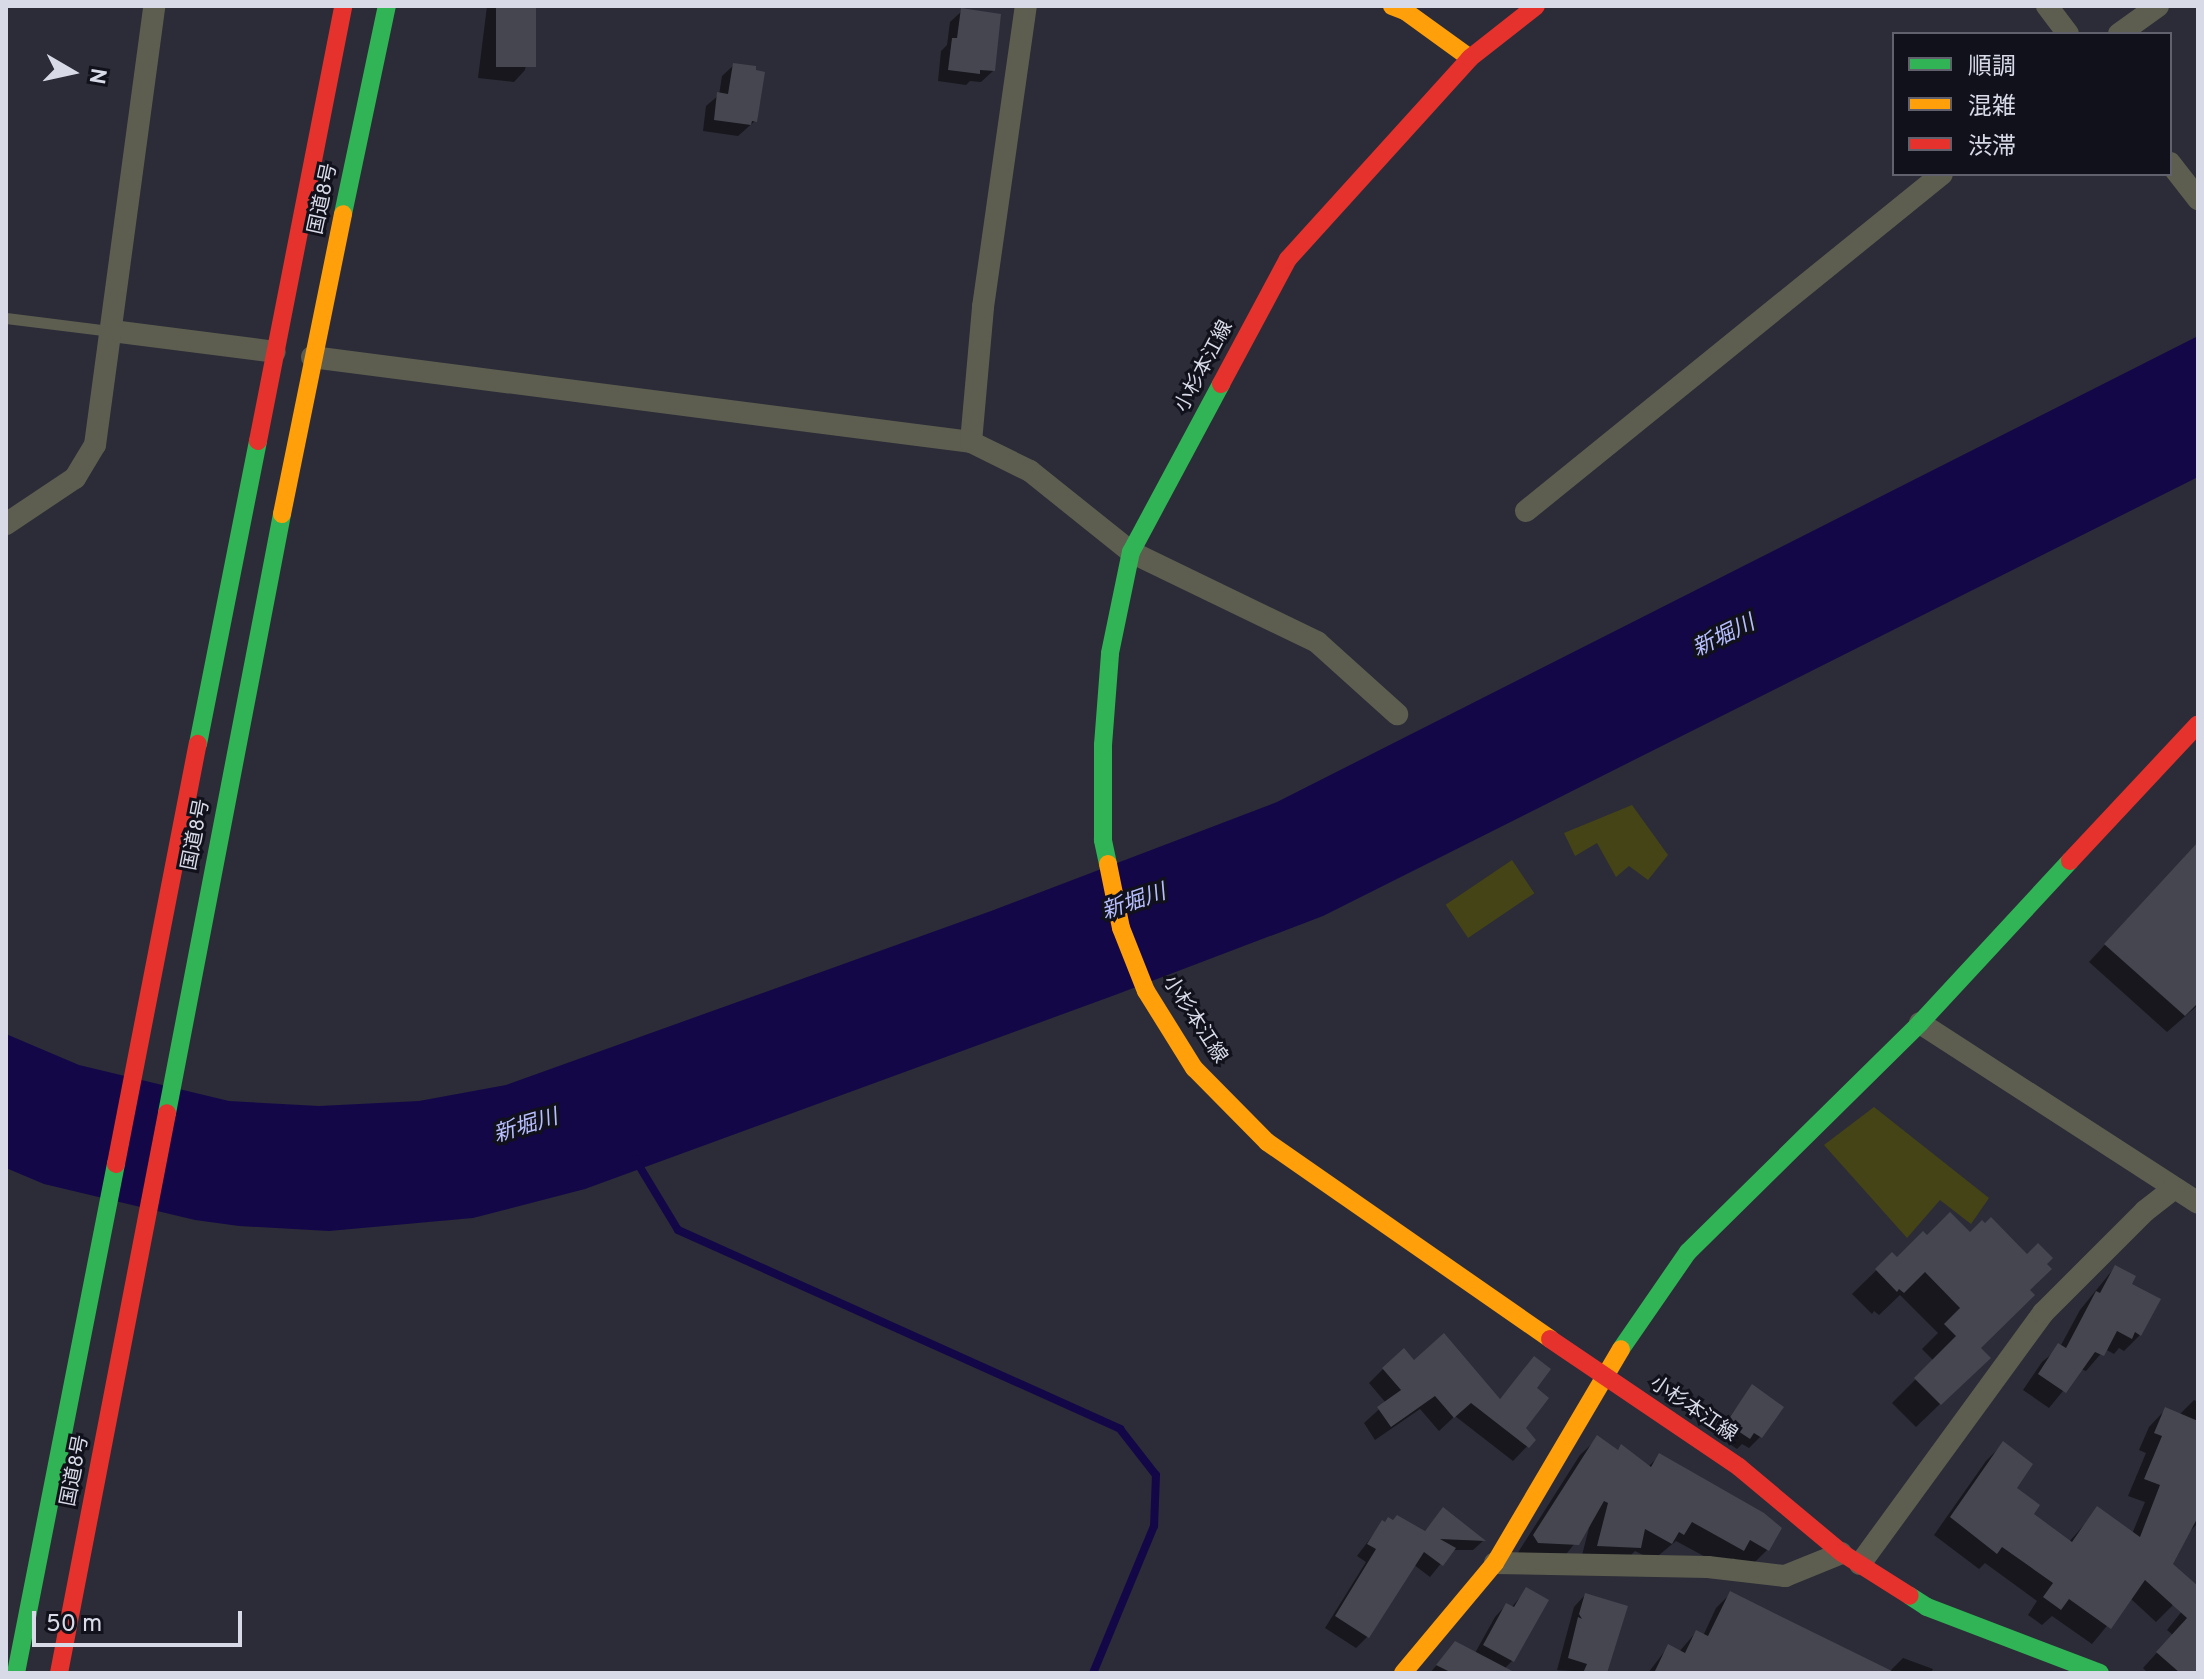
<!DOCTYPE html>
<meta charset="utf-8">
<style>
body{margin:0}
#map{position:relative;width:2204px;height:1679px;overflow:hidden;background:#2b2c37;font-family:Overpass,"Noto Sans JP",sans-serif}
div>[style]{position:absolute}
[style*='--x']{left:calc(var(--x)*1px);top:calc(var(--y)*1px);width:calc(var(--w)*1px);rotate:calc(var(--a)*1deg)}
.green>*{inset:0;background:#444417;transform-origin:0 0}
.water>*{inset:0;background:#140748}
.shadow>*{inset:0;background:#0007}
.stream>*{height:8px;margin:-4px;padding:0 4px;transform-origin:4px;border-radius:4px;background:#140748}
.building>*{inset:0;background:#454650;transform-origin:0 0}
.lane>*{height:11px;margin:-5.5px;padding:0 5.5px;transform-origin:5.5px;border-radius:5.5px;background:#5d5e50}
.street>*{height:22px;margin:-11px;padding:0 11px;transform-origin:11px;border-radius:11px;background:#5d5e50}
.fast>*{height:18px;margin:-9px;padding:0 9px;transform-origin:9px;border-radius:9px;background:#30b455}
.slow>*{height:18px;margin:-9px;padding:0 9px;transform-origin:9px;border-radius:9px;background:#ff9f0a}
.jam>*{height:18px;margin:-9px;padding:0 9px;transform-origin:9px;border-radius:9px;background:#e5322d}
span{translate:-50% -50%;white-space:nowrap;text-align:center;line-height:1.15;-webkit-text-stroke:6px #10111b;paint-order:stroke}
.street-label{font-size:20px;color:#d8dae8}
.water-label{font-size:22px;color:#b7befd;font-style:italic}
.frame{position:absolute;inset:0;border:8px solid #d8dae8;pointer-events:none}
.legend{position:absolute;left:1892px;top:32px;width:280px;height:144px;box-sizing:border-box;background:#10111b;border:2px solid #60616d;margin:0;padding:10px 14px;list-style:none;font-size:24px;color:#d8dae8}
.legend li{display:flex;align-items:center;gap:16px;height:40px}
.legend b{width:40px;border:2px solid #60616d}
.north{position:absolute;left:32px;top:32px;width:80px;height:80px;-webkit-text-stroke:6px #10111b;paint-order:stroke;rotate:99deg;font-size:22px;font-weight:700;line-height:32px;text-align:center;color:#d8dae8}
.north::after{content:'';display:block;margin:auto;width:28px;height:36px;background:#d8dae8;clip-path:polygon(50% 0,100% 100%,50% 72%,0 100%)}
.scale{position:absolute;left:32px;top:1611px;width:210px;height:36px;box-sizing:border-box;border:4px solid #d8dae8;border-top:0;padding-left:10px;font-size:24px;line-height:28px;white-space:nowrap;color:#d8dae8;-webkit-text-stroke:6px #10111b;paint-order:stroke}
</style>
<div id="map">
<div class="green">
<div style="clip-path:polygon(1632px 805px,1668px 855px,1648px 880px,1629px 866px,1616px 877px,1597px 843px,1575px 856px,1564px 833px)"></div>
<div style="left:1512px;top:860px;width:40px;height:80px;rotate:56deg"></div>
<div style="clip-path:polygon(1874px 1107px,1989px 1198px,1971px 1224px,1940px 1200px,1907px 1238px,1824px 1145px)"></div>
</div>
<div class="water">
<div style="clip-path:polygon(2198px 336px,2198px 477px,1323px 916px,1115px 995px,585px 1189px,473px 1218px,329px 1231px,239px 1226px,195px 1220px,44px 1184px,6px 1168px,6px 1034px,79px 1065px,229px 1101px,319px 1106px,419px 1101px,506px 1085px,991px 911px,1277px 802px)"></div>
</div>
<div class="shadow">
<div style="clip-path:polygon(487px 6px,534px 6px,525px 70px,514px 82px,478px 78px)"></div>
<div style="clip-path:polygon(962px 11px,993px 71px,981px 82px,970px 81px,966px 85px,938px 81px,941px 51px,947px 45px,950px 22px)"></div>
<div style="clip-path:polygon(734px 65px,755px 121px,738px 136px,703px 131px,706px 106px,719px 95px,722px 76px)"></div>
<div style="clip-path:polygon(2198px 844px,2198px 1005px,2167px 1032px,2089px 962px)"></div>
<div style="clip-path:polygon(1892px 1255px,1897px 1260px,2027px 1290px,1979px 1348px,1964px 1381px,1916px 1427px,1892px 1403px,1934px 1361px,1922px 1349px,1938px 1333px,1900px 1295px,1879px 1315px,1874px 1311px,1872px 1314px,1852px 1294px)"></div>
<div style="clip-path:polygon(2115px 1267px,2129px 1285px,2140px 1335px,2124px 1351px,2119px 1348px,2114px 1354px,2105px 1349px,2086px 1371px,2081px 1369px,2049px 1408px,2023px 1390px,2042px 1362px,2060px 1347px,2080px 1310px)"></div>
<div style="clip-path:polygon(1535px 1358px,1534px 1388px,1523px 1428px,1533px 1440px,1513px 1461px,1455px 1416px,1439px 1431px,1420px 1409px,1375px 1440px,1364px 1423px,1386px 1403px,1369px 1383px,1383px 1369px,1414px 1362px,1499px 1400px)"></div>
<div style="clip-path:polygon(1752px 1387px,1760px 1437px,1749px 1448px,1742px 1444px,1737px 1449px,1716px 1435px)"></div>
<div style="clip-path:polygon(2194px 1400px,2198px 1402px,2198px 1523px,2187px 1534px,2171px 1564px,2184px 1576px,2172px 1606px,2156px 1622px,2130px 1598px,2092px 1644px,2052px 1616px,2042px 1625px,2028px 1615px,2037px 1601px,1985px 1563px,1979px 1569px,1934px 1535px,1986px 1461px,2003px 1444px,2014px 1489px,2031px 1515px,2069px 1542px,2098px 1509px,2132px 1534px,2145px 1502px,2128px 1496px,2146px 1453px,2139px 1450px,2149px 1427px,2165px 1410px,2179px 1415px)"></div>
<div style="clip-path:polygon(1598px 1438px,1617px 1451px,1622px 1446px,1648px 1467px,1659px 1456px,1780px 1528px,1767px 1550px,1749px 1568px,1733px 1558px,1724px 1567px,1676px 1541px,1653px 1560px,1635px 1551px,1621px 1565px,1580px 1563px,1590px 1524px,1560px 1562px,1517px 1554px,1580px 1455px)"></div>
<div style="clip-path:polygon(1443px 1510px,1484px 1540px,1473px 1550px,1452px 1550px,1430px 1577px,1413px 1564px,1367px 1637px,1356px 1648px,1325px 1628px,1366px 1562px,1357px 1556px,1382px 1523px,1424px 1532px)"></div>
<div style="clip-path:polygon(1526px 1590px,1512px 1661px,1501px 1672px,1430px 1673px,1455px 1643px,1475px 1653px,1495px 1617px,1506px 1605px,1511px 1608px)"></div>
<div style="clip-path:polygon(2198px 1591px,2198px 1673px,2148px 1673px,2143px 1668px,2173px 1635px,2167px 1630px)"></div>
<div style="clip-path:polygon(1731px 1593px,1889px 1672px,1903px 1658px,1933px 1669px,1931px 1673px,1648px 1673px,1668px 1647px,1679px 1652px,1696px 1632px,1703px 1636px,1716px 1608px)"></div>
<div style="clip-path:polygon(1585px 1595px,1603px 1673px,1557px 1670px,1574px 1607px)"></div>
</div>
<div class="stream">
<div style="--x:635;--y:1159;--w:83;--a:58.8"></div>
<div style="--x:678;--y:1230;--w:485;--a:24.2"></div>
<div style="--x:1120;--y:1429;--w:58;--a:52"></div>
<div style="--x:1156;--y:1475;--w:51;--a:92.2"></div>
<div style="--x:1154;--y:1526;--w:159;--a:112.5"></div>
</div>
<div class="building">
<div style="left:496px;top:6px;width:40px;height:61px"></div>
<div style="clip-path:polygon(961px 8px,1001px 14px,995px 71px,980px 70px,980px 74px,948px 70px,952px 38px,957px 38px)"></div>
<div style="clip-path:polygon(733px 63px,756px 66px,756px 70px,765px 72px,757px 122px,752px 121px,751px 125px,714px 120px,717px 92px,728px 94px)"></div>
<div style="clip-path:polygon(2198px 842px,2198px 1003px,2185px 1016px,2104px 944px)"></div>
<div style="clip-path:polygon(1950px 1212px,1970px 1232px,1982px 1220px,1985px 1223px,1991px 1217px,2027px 1254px,2038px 1243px,2053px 1258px,2047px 1264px,2052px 1269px,2030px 1290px,2035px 1295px,1981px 1348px,1991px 1358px,1941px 1405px,1914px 1378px,1956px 1336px,1944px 1324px,1960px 1308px,1925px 1272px,1904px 1293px,1899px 1289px,1897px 1292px,1875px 1269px,1892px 1252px,1897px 1257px,1923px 1231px,1927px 1235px)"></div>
<div style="clip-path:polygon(2115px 1265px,2136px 1276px,2132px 1284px,2161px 1299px,2141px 1336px,2135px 1332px,2132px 1339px,2117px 1331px,2104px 1356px,2095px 1352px,2066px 1393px,2038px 1374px,2058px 1343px,2066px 1348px,2096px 1291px,2100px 1293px)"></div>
<div style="clip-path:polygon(1444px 1333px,1500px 1399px,1534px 1356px,1551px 1369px,1537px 1388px,1549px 1398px,1526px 1428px,1536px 1440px,1529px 1448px,1471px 1403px,1454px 1418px,1435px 1396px,1391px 1427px,1377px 1407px,1401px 1390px,1382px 1368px,1404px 1348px,1414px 1360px)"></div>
<div style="clip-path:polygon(1752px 1384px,1784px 1407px,1762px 1438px,1754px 1433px,1750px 1439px,1726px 1423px)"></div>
<div style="clip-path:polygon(2165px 1407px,2198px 1421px,2198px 1517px,2173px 1564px,2198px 1586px,2198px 1673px,2180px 1673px,2156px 1652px,2187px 1618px,2145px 1580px,2111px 1629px,2069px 1599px,2061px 1610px,2043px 1597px,2053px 1583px,2002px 1547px,1997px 1554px,1950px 1517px,2003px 1441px,2033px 1464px,2017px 1488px,2040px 1505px,2034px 1514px,2072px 1542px,2097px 1506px,2140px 1537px,2160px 1485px,2144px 1479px,2162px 1436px,2154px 1433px)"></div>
<div style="clip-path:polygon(1597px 1435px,1618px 1450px,1621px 1444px,1651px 1467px,1659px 1453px,1764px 1513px,1782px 1528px,1769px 1551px,1750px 1540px,1744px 1551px,1692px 1522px,1684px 1535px,1679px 1532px,1672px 1544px,1645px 1529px,1641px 1548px,1597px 1546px,1608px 1503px,1604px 1501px,1579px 1545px,1538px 1543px,1533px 1535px)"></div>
<div style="clip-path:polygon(1443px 1507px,1486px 1541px,1440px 1539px,1456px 1548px,1443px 1566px,1424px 1552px,1369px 1638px,1335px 1616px,1376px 1549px,1367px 1544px,1382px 1520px,1385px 1522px,1388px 1517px,1393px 1520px,1397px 1515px,1425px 1531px)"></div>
<div style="clip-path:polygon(1526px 1587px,1549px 1600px,1514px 1662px,1483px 1645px,1506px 1603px,1514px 1607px)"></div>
<div style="clip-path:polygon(1730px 1591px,1780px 1616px,1896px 1673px,1654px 1673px,1668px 1644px,1685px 1653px,1696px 1630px,1708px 1636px)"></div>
<div style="clip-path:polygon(1585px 1593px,1628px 1606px,1607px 1673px,1583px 1673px,1587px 1664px,1568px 1658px,1578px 1617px,1582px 1619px,1579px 1614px)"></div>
<div style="clip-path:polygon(1455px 1641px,1516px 1673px,1452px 1673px,1436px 1665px)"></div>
</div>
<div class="lane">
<div style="--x:6;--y:318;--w:106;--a:7.1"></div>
</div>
<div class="street">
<div style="--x:2047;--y:6;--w:35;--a:53"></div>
<div style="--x:2119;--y:34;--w:48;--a:-35.7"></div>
<div style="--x:2170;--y:163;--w:46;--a:52.1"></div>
<div style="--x:112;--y:331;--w:164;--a:7.3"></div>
<div style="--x:312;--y:357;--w:664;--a:7.35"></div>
<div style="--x:971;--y:442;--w:66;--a:26.2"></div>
<div style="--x:1030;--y:471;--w:129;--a:38.7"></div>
<div style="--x:1131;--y:552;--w:207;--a:25.8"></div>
<div style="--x:1317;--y:642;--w:108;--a:42"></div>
<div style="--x:971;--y:442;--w:136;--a:-84.9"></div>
<div style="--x:983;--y:307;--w:304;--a:-81.9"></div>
<div style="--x:1526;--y:511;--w:535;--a:-39.01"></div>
<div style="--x:6;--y:524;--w:83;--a:-33.7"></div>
<div style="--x:75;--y:478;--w:39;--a:-59"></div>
<div style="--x:95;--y:445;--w:443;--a:-82.3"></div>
<div style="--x:1920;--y:1023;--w:331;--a:32.9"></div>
<div style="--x:1495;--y:1563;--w:213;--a:1.1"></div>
<div style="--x:1708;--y:1567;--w:78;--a:6.7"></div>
<div style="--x:1785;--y:1576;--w:61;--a:-22"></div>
<div style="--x:1860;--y:1564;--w:311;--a:-53.9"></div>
<div style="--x:2043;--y:1313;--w:144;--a:-45"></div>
<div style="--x:2145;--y:1211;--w:37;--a:-38"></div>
</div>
<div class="fast">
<div style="--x:343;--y:214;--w:213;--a:-78.1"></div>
<div style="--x:198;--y:744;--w:309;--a:-78.8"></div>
<div style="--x:1108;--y:864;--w:25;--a:-102"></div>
<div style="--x:1103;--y:840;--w:95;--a:-90"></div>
<div style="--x:1103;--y:745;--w:92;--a:-85.6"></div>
<div style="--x:1110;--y:653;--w:103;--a:-78.3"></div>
<div style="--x:1131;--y:552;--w:191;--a:-61.8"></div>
<div style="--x:167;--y:1113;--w:610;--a:-79.13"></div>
<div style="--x:1621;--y:1349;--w:118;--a:-55.4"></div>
<div style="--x:1688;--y:1252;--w:326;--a:-44.6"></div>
<div style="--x:1920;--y:1023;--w:221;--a:-47.2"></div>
<div style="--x:1910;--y:1596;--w:20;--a:33"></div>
<div style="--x:1927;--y:1607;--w:185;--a:20.9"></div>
<div style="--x:16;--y:1673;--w:519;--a:-78.89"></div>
</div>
<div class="slow">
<div style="--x:1392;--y:6;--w:14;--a:21"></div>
<div style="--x:1405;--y:11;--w:80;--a:35.9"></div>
<div style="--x:282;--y:514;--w:306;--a:-78.5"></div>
<div style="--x:1108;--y:864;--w:65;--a:78.5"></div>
<div style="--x:1121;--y:928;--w:68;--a:68.4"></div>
<div style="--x:1146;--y:991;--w:91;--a:58.1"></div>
<div style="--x:1194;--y:1068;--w:104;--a:45.4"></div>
<div style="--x:1267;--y:1142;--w:345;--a:34.8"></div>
<div style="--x:1403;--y:1673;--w:143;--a:-50.1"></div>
<div style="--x:1495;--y:1563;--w:248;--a:-59.5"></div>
</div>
<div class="jam">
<div style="--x:1221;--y:384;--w:142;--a:-61.8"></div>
<div style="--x:1288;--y:259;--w:271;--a:-47.8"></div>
<div style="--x:1470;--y:58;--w:84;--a:-38.2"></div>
<div style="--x:258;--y:441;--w:443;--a:-78.9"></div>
<div style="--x:2070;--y:861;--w:187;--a:-46.9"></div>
<div style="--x:116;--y:1164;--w:428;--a:-79"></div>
<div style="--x:1550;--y:1339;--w:228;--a:34.1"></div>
<div style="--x:1739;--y:1467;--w:134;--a:39.9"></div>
<div style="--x:1842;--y:1553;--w:80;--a:32.3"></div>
<div style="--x:59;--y:1673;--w:570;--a:-79.08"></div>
</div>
<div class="street-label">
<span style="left:324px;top:199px;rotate:-78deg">国道8号</span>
<span style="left:1205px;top:367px;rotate:-62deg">小杉本江線</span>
<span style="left:197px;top:835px;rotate:-79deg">国道8号</span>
<span style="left:1194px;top:1020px;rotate:57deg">小杉本江線</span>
<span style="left:1693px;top:1410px;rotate:34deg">小杉本江線</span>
<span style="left:76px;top:1471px;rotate:-79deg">国道8号</span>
</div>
<div class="water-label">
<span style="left:1724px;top:637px;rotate:-26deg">新堀川</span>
<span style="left:1134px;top:903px;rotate:-19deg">新堀川</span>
<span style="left:526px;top:1127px;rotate:-17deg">新堀川</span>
</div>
<div class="frame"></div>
<ul class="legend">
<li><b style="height:10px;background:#30b455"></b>順調</li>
<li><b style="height:10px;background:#ff9f0a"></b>混雑</li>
<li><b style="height:10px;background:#e5322d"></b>渋滞</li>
</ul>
<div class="north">N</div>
<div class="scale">50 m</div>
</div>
